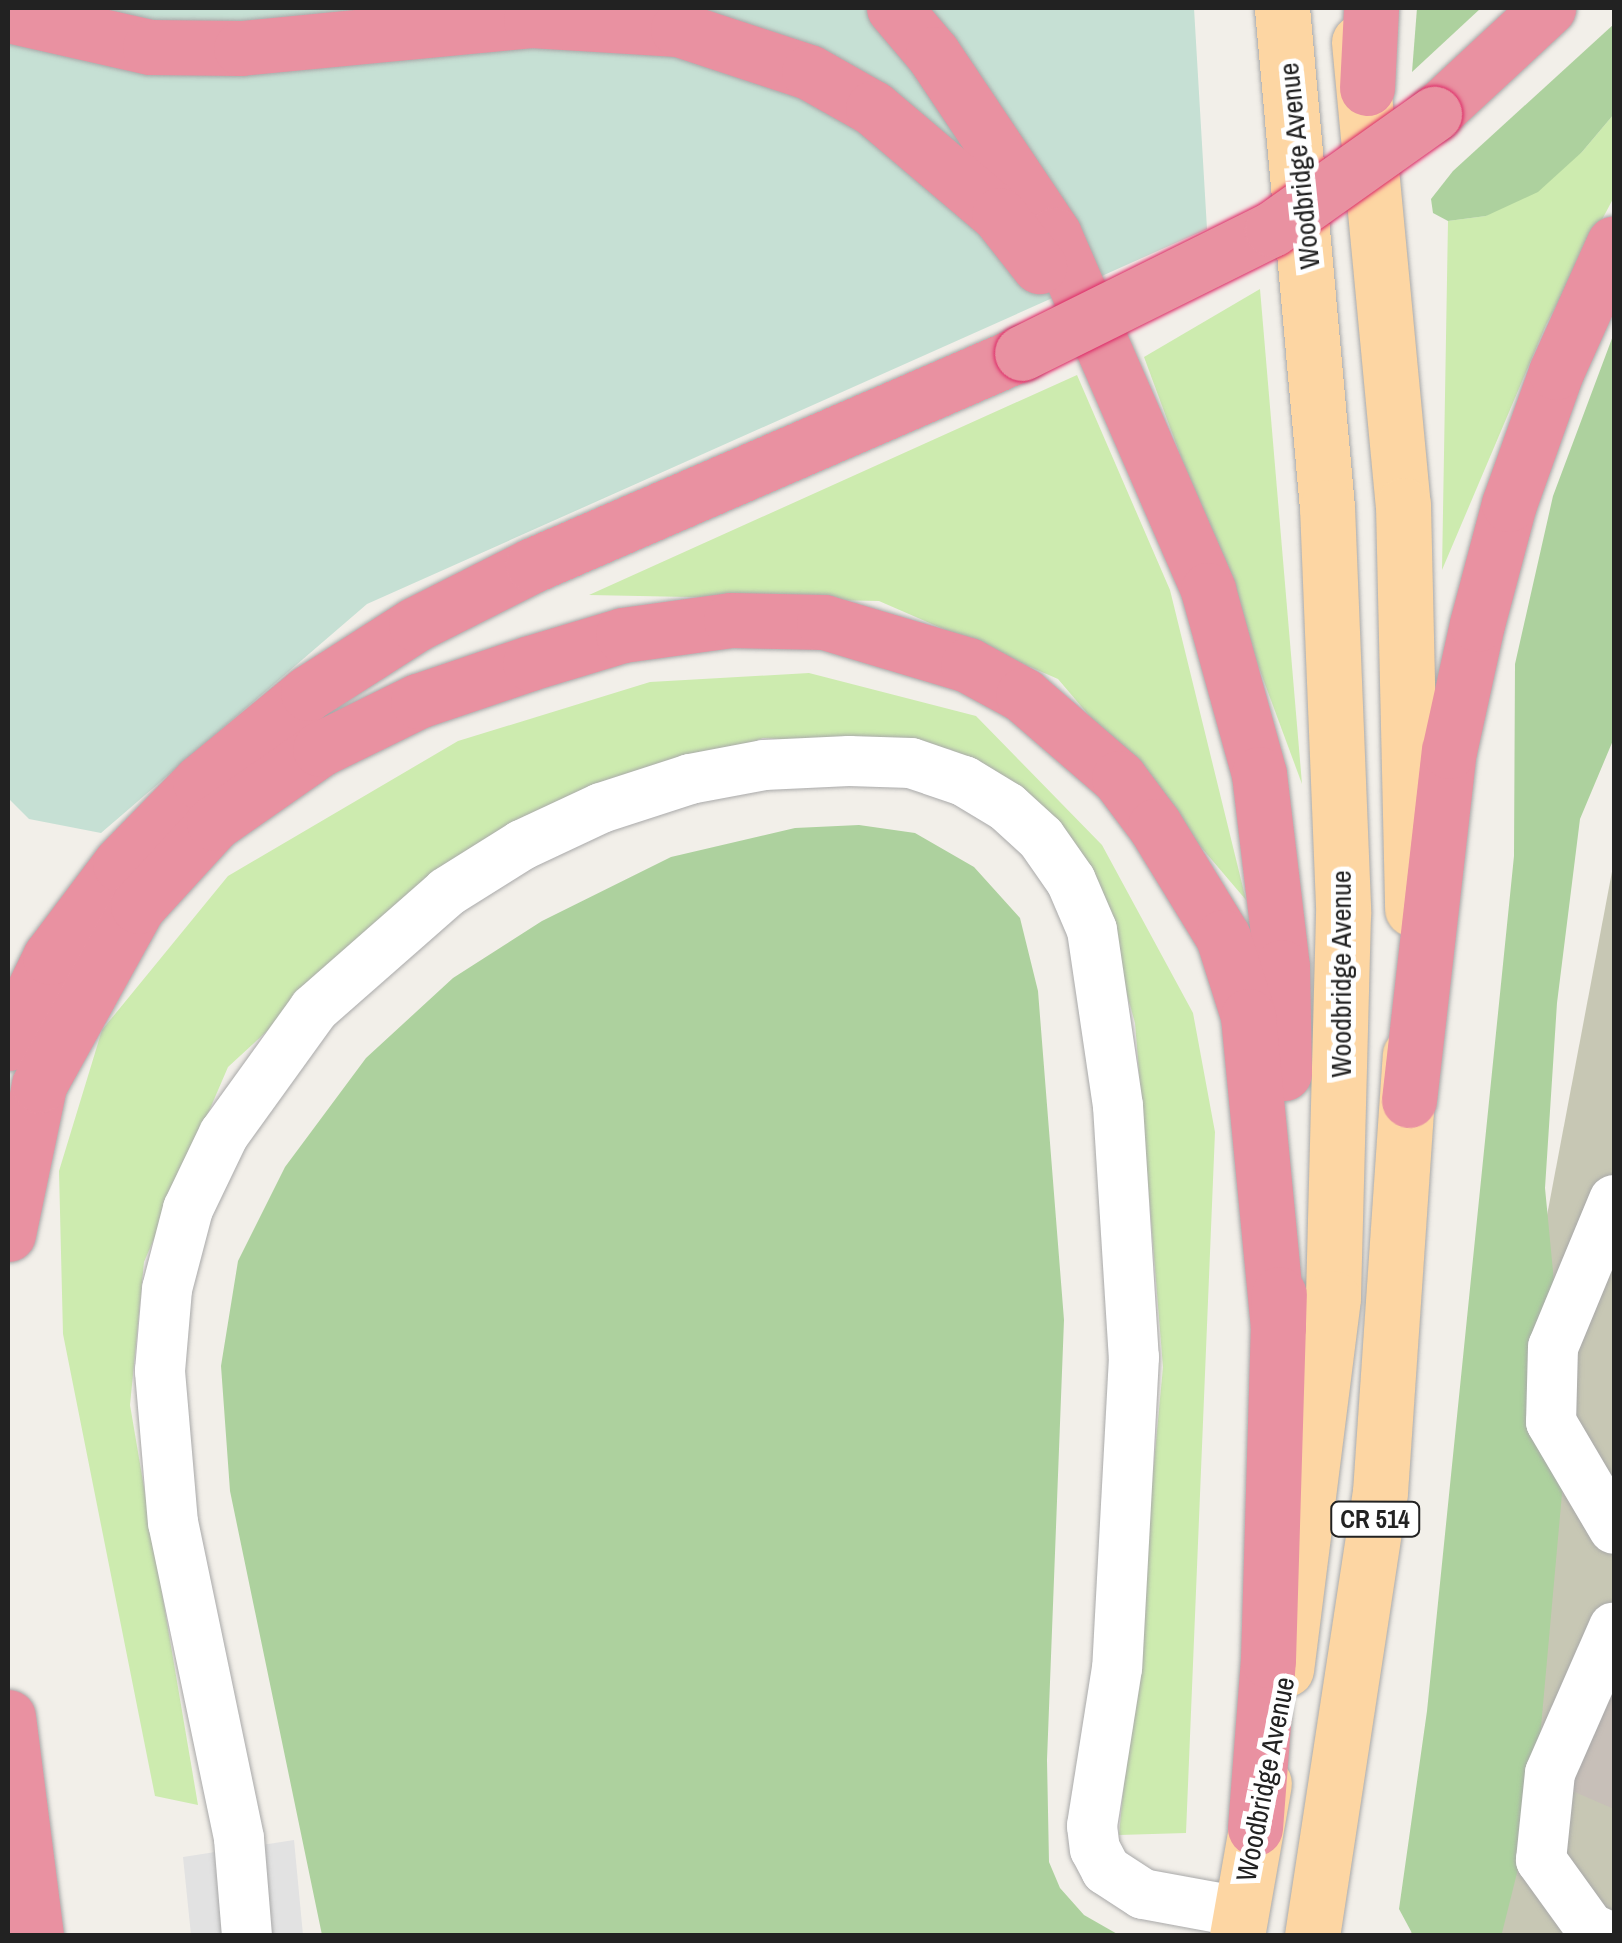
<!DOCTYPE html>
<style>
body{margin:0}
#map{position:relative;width:1622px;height:1943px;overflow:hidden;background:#f2efe9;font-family:"Archivo Narrow",sans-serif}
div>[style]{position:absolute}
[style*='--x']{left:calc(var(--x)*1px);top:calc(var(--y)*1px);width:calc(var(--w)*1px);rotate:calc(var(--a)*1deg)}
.construction>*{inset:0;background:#c7c7b4}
.grass>*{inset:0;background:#cdebaf}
.forest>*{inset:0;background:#add19e}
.wetland>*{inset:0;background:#c6e0d4}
.parking>*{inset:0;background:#e2e2e2}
.building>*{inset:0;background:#c7bfb8}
.roads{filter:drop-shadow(0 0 2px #a9a9a9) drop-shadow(0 0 2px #a9a9a9)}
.minor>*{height:50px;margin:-25px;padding:0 25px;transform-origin:25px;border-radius:25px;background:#fff}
.major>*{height:55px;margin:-27.5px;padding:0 27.5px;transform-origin:27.5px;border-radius:27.5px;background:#fdd6a3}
.highway>*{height:55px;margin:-27.5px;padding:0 27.5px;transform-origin:27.5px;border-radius:27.5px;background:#e991a1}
.bridges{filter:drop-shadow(0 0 2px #dd2866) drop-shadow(0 0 2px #dd2866)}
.highway-bridge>*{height:55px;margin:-27.5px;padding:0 27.5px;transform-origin:27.5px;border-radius:27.5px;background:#e991a1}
span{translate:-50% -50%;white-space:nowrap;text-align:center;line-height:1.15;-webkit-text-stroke:10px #fff;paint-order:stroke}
.shield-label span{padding:2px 8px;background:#fff;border:2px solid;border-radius:8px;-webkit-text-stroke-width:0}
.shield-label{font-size:25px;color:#222;font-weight:700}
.street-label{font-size:28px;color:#222}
.frame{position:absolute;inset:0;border:10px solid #222;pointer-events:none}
</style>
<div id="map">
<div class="construction">
<div style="clip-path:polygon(1614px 861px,1614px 1935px,1411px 1935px)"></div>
</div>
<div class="grass">
<div style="clip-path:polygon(1614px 114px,1614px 197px,1546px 325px,1442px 570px,1448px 221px,1486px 216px,1582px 152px)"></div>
<div style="clip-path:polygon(1260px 289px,1302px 784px,1144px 357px)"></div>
<div style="clip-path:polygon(1077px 375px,1170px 590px,1246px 900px,1058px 679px,879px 601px,589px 595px)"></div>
<div style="clip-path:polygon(809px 673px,976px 716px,1102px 845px,1193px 1013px,1215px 1132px,1186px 1833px,1119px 1835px,1163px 1367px,1135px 1023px,1093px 872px,950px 749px,763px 738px,456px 857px,228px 1067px,144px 1262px,130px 1405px,198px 1805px,155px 1796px,63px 1334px,59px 1171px,102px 1030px,228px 876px,458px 741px,650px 682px)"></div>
</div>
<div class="forest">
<div style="clip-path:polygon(1417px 8px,1481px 8px,1412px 72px)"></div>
<div style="clip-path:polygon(1614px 24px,1614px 114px,1582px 152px,1538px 192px,1486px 216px,1448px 221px,1433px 213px,1431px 199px,1453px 171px)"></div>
<div style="clip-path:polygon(1614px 333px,1614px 738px,1580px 819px,1557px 1003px,1545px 1188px,1568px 1427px,1534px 1805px,1502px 1933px,1413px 1935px,1399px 1909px,1427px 1711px,1514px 856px,1515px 664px,1553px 496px)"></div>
<div style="clip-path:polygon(859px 825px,915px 833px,974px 867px,1020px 918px,1038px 991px,1064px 1320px,1047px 1760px,1049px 1862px,1060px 1888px,1084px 1915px,1119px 1935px,322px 1935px,230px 1491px,221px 1366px,238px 1261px,285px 1167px,366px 1058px,453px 978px,542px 921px,671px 857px,795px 828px)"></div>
</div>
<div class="wetland">
<div style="clip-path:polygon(8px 8px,1194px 8px,1207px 229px,367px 604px,101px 833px,29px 819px,8px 798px)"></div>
</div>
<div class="parking">
<div style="clip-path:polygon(294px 1840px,303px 1935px,191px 1935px,183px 1857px)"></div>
</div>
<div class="building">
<div style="clip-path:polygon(1614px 1684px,1614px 1809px,1570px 1790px)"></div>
</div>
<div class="roads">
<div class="minor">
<div style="--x:1614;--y:1200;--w:159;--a:112.5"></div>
<div style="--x:1553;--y:1347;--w:75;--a:91.5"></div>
<div style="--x:1551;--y:1422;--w:124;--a:59.5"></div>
<div style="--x:247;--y:1936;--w:98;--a:-94.7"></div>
<div style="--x:239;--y:1838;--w:322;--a:-101.8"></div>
<div style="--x:173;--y:1523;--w:153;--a:-94.9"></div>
<div style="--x:160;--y:1371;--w:82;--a:-85.1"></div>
<div style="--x:167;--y:1289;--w:83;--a:-75.3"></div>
<div style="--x:188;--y:1209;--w:83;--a:-64.4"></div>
<div style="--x:224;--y:1134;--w:154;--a:-54.2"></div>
<div style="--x:314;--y:1009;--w:177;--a:-41.3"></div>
<div style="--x:447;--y:892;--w:89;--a:-32.1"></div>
<div style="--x:522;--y:845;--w:87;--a:-25.1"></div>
<div style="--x:601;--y:808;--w:94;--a:-18"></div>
<div style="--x:690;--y:779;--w:75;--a:-10.7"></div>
<div style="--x:764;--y:765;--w:85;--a:-2.7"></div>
<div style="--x:849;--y:761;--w:62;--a:1.8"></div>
<div style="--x:911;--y:763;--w:56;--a:18.8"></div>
<div style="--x:964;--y:781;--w:50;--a:31.2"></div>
<div style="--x:1007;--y:807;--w:46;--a:42.4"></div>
<div style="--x:1041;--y:838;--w:52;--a:55.1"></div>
<div style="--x:1071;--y:881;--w:53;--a:66.8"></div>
<div style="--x:1092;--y:930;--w:178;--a:81.6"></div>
<div style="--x:1118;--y:1106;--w:252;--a:86.4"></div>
<div style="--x:1134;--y:1357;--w:311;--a:93.1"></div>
<div style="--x:1117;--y:1668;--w:160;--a:99"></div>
<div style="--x:1092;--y:1826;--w:23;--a:83"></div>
<div style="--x:1095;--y:1849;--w:24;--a:62"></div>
<div style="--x:1106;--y:1870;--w:44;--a:33"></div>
<div style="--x:1143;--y:1894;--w:100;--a:10.4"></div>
<div style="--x:1608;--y:1936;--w:20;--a:-156"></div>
<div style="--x:1590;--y:1928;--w:84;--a:-125.8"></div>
<div style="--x:1541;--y:1860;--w:87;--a:-84.1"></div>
<div style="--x:1550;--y:1773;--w:159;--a:-66.3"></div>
</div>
<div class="major">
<div style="--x:1282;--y:8;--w:501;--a:84.85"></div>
<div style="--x:1327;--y:507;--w:407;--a:87.7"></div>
<div style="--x:1343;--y:914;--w:384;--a:91.5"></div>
<div style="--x:1333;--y:1298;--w:374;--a:97.2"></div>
<div style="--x:1359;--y:42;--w:465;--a:84.6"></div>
<div style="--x:1403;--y:505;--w:404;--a:88.7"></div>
<div style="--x:1237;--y:1936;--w:155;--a:-80"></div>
<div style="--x:1312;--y:1936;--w:449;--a:-81.3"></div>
<div style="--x:1380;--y:1492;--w:438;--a:-86.1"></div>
</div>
<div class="highway">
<div style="--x:894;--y:8;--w:60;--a:49.7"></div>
<div style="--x:933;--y:54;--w:218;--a:56.2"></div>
<div style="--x:1054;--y:235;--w:387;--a:66.5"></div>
<div style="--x:1208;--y:590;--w:191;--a:74.5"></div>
<div style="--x:1259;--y:774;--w:194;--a:83.2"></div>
<div style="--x:1282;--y:967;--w:106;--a:88.9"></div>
<div style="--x:8;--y:15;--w:146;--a:12.7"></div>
<div style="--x:150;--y:47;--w:91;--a:0.6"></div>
<div style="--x:241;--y:48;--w:291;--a:-5.5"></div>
<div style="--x:531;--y:20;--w:147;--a:3.5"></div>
<div style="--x:678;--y:29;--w:138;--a:18.2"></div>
<div style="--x:809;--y:72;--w:73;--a:29.4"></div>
<div style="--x:873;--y:108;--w:165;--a:40.3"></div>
<div style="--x:999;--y:215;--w:65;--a:51.9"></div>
<div style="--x:1367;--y:88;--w:80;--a:-87.1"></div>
<div style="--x:1434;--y:114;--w:156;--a:-42.9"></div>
<div style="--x:8;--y:1043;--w:96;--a:-64"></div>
<div style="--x:50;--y:957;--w:116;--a:-53"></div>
<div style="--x:120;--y:864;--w:115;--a:-45.7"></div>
<div style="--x:200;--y:782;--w:140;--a:-39.5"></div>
<div style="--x:308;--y:693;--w:128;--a:-32.6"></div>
<div style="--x:416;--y:624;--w:131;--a:-26.8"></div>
<div style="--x:533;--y:565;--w:533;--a:-23.44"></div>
<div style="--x:1409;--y:1100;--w:351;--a:-83.5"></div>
<div style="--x:1449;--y:751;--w:130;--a:-77.6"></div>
<div style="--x:1477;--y:624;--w:124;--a:-75.1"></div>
<div style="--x:1509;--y:504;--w:140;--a:-70.4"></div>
<div style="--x:1556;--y:372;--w:141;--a:-65.8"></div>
<div style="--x:8;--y:1234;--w:152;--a:-78.2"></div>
<div style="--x:39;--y:1085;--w:205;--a:-61.1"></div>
<div style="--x:138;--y:906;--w:113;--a:-47.5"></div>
<div style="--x:214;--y:823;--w:129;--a:-34.9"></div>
<div style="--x:320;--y:749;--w:109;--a:-26.1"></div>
<div style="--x:418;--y:701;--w:118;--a:-18.7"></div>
<div style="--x:530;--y:663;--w:97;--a:-16.8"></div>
<div style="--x:623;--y:635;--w:109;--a:-7.9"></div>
<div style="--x:731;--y:620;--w:93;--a:1.2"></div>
<div style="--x:824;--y:622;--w:150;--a:16.6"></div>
<div style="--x:968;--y:665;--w:63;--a:28.6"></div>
<div style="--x:1023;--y:695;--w:127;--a:40.8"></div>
<div style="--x:1119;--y:778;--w:60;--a:53.1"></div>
<div style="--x:1155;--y:826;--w:130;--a:58.5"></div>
<div style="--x:1223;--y:937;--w:83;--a:72.4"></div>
<div style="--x:1248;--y:1016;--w:313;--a:84.5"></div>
<div style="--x:8;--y:1717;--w:221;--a:82.7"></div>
<div style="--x:1255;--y:1828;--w:169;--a:-85.6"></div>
<div style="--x:1268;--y:1660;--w:366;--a:-88.3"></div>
</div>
</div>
<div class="bridges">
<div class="highway-bridge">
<div style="--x:1022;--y:353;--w:279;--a:-26.4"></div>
<div style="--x:1272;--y:229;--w:199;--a:-35.4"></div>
</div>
</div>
<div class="shield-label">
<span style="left:1375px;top:1519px">CR 514</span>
</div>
<div class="street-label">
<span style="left:1299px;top:166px;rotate:-96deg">Woodbridge Avenue</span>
<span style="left:1341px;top:974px;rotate:-90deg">Woodbridge Avenue</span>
<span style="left:1265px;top:1779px;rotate:-79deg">Woodbridge Avenue</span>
</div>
<div class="frame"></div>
</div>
